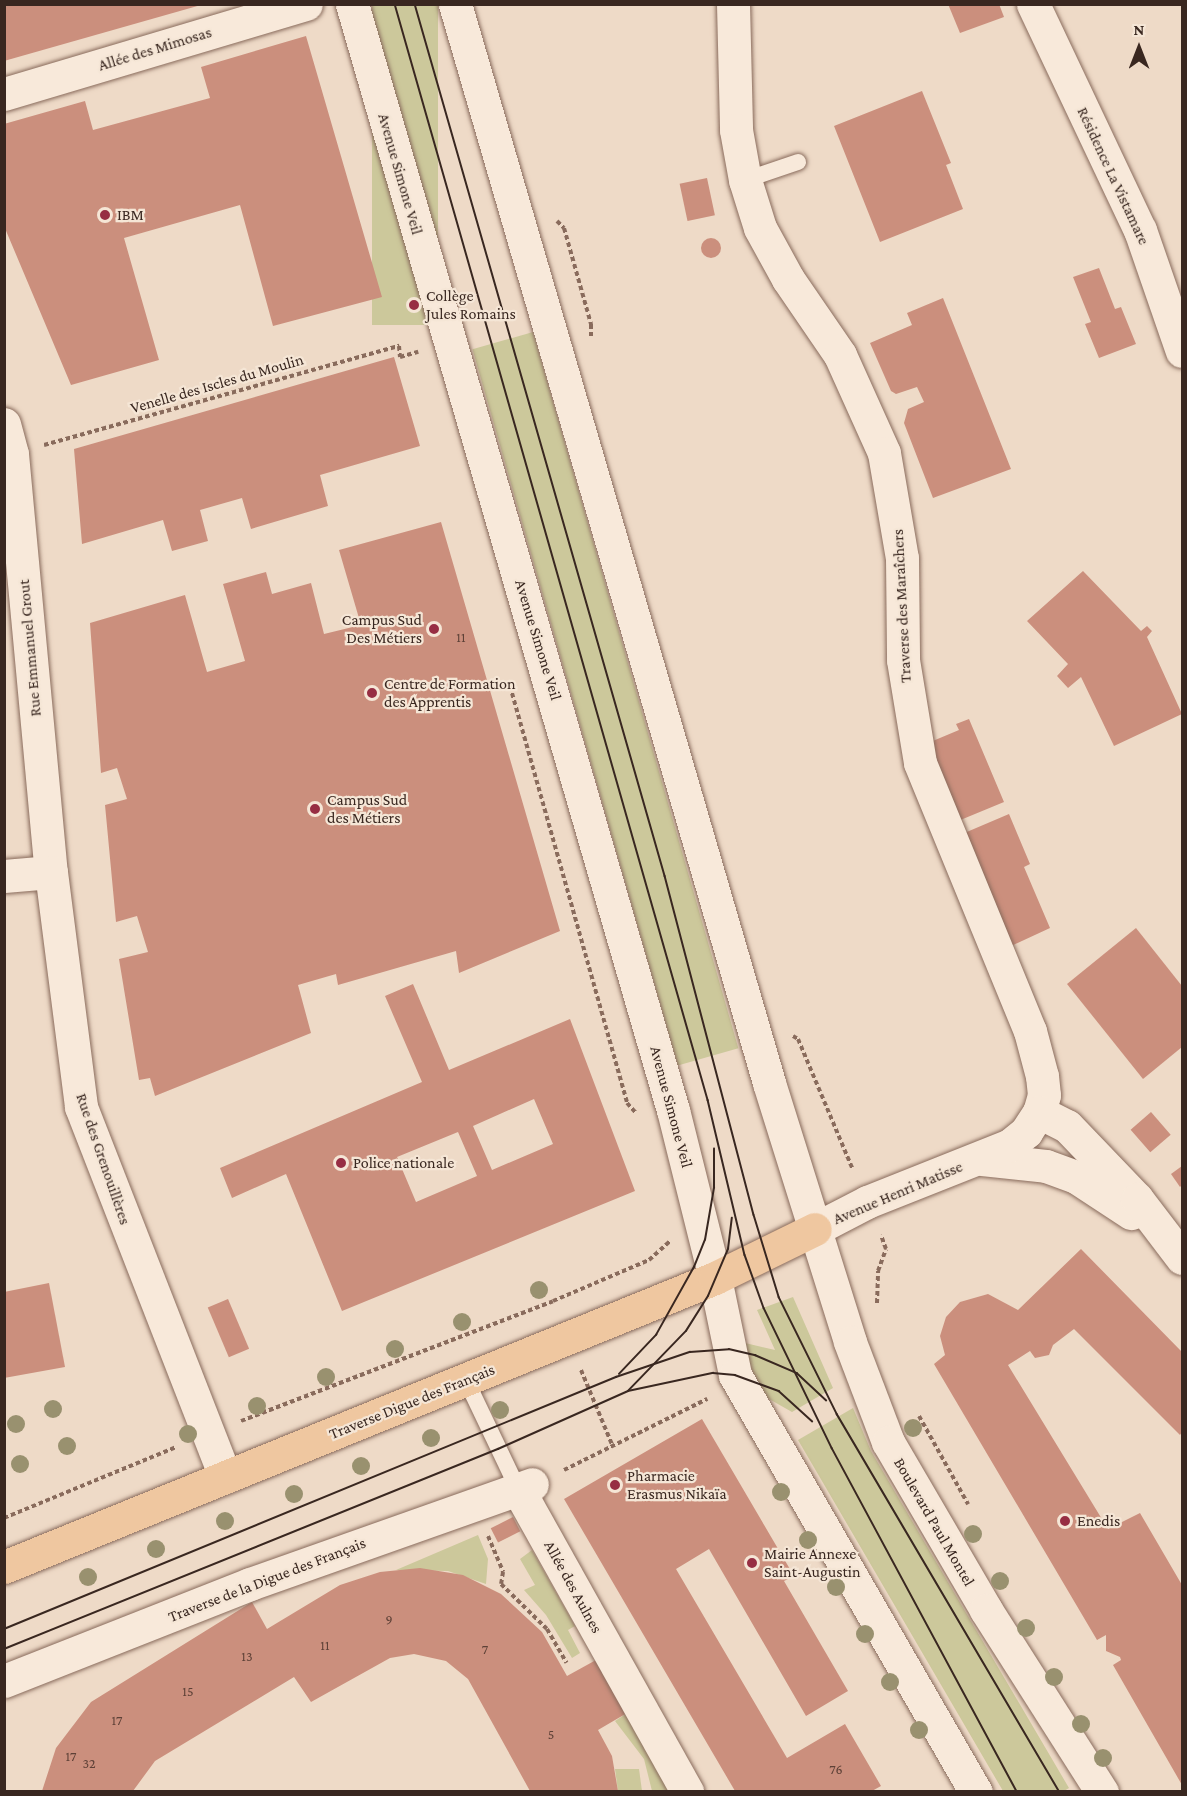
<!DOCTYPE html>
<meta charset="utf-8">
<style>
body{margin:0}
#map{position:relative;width:1187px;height:1796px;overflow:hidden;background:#eedac7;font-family:"Crimson Pro",serif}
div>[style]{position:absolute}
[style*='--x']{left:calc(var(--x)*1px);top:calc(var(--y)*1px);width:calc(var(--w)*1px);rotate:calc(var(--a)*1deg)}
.green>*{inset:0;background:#ccc89b;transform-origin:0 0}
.building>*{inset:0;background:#cb8f7d;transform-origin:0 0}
.round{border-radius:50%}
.path>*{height:4px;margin-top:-2px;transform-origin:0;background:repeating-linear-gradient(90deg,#896b5c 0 4.5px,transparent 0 7.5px)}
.roads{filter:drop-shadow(0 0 2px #896b5c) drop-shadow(0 0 2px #896b5c)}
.lane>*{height:16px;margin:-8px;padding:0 8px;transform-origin:8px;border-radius:8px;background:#f8e9da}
.street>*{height:33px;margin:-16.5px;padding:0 16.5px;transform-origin:16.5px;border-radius:16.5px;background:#f8e9da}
.secondary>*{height:33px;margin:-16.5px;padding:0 16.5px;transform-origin:16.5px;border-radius:16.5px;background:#f8e9da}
.primary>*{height:33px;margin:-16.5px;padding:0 16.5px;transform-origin:16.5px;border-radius:16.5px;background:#efc7a0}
.tram>*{height:1.5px;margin:-0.75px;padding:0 0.75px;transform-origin:0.75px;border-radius:0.75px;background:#392720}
.trees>*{width:18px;height:18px;margin:-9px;border-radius:50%;background:#99916f}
.dots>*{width:16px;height:16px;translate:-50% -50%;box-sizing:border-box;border:3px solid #f5e6d6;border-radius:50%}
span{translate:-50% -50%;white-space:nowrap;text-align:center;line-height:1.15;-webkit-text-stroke:4.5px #f5e6d6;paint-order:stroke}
.number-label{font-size:14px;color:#5e4137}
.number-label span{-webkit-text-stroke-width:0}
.street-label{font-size:16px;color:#392720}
.poi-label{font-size:16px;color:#392720}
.left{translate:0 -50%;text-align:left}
.right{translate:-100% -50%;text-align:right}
.frame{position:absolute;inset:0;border:6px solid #392720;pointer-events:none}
.north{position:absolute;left:1109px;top:18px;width:60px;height:60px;-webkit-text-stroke:4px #f5e6d6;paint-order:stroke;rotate:0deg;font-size:16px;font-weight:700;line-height:24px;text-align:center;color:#392720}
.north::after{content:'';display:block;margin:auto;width:21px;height:27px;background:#392720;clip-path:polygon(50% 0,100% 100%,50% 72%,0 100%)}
</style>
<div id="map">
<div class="green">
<div style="left:372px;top:5px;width:66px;height:320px"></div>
<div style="left:533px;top:332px;width:745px;height:63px;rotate:74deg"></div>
<div style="clip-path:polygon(793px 1297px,833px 1388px,792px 1412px,762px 1395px,741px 1342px,775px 1350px,757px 1310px)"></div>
<div style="clip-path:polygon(853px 1408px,871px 1451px,1069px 1788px,1064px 1791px,1003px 1791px,798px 1440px)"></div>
<div style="clip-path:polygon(478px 1535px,488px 1559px,486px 1584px,448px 1571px,396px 1570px)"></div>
<div style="clip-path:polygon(532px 1550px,575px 1626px,568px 1630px,580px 1653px,572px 1658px,546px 1615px,524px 1590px,535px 1585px,520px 1559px)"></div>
<div style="clip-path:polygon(627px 1713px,672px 1791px,652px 1791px,644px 1759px,615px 1721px)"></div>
<div style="clip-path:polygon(615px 1769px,639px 1769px,642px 1791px,618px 1791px)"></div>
</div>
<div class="building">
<div style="clip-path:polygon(4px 4px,201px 4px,201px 5px,4px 61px)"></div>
<div style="clip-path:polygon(948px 4px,999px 4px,1004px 17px,960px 33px)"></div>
<div style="clip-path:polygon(306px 36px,382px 297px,273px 326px,240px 205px,124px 238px,159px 360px,71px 385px,4px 226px,4px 124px,85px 101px,93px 130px,210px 98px,201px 67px)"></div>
<div style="clip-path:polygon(922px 91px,951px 163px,946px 165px,963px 209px,880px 242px,834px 126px)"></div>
<div style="left:707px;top:178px;width:38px;height:28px;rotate:78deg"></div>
<div class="round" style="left:701px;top:238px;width:20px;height:20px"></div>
<div style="clip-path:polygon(1099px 268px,1115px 309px,1121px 307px,1136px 344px,1099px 358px,1085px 324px,1091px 322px,1073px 277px)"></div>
<div style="clip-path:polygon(943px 298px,1011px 469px,933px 498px,904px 423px,908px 409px,924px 402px,917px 387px,896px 394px,891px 391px,870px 343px,912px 325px,907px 313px)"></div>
<div style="clip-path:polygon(394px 357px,420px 446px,320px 475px,328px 506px,251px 529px,242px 498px,200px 510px,208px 541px,172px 551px,163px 520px,82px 544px,74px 449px)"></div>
<div style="clip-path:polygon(441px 522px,560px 931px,459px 973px,456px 951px,338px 985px,336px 974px,298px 985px,311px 1033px,155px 1096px,150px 1078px,139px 1080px,119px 959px,148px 952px,137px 916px,116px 922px,105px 805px,127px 799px,117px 768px,101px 773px,90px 623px,185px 595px,207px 672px,245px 661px,223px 584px,266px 572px,272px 594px,311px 583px,324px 634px,361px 625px,339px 550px)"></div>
<div style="clip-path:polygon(1083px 571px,1141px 631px,1147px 626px,1152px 631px,1147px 637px,1182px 714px,1114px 746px,1081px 677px,1068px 688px,1057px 676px,1068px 664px,1027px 621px)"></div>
<div style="clip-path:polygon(969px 719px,1004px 802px,958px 821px,928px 743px,959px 730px,956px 724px)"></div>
<div style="clip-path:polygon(1009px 814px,1030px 864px,1024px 867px,1050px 928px,1009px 947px,962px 834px)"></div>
<div style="clip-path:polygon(1136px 928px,1182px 986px,1182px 1047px,1143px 1079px,1067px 984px)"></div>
<div style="clip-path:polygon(evenodd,413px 984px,449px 1070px,570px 1019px,635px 1191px,342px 1311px,286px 1174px,232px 1198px,220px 1168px,422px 1082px,385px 996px,413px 984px,534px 1099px,553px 1144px,492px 1170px,473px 1126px,534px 1099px,413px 984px,458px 1132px,477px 1176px,416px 1202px,397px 1157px,458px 1132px)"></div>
<div style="left:1151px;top:1112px;width:30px;height:27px;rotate:49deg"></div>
<div style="clip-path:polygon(1182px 1166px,1182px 1185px,1180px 1187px,1171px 1174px)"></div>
<div style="clip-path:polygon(1081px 1249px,1182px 1352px,1182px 1432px,1180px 1435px,1074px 1329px,1053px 1345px,1049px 1355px,1035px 1358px,1030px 1351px,1008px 1365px,1108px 1529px,1140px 1513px,1182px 1585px,1182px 1785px,1113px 1665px,1121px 1660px,1120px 1657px,1106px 1651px,1106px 1635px,1097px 1640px,934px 1364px,945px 1355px,940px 1336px,946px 1317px,960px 1302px,988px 1294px,1018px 1310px)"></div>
<div style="clip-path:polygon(49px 1283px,65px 1367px,4px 1378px,4px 1292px)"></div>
<div style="left:228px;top:1299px;width:54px;height:22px;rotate:67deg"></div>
<div style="clip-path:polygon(702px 1419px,794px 1576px,784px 1581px,848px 1691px,806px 1716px,709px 1549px,676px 1569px,787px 1758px,845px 1724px,881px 1786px,872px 1791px,735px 1791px,564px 1499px)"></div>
<div style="left:513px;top:1517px;width:16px;height:25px;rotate:63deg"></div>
<div style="clip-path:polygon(420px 1568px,463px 1575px,501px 1594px,542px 1632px,567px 1676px,596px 1660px,627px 1713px,598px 1730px,612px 1756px,618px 1791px,530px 1791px,468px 1679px,446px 1661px,414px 1654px,390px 1658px,311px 1702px,294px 1677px,155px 1761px,133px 1791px,42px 1791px,56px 1748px,91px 1702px,252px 1602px,267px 1629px,340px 1585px,380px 1572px)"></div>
</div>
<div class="path">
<div style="--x:557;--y:221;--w:10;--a:45"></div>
<div style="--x:564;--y:228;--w:100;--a:74.3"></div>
<div style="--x:591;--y:324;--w:15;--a:90"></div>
<div style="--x:44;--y:445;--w:369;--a:-15.6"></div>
<div style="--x:399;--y:346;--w:11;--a:85"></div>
<div style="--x:400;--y:357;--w:19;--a:-16"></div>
<div style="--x:510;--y:686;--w:433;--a:74.3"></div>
<div style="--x:627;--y:1103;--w:13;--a:48"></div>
<div style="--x:793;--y:1036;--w:6;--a:31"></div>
<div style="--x:798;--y:1039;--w:142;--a:67.2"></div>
<div style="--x:877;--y:1303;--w:32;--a:-88"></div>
<div style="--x:878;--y:1271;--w:23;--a:-70"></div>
<div style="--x:886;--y:1249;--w:15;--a:-110"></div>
<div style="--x:581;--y:1370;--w:83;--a:67.4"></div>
<div style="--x:919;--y:1416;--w:101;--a:60.9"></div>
<div style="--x:241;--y:1421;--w:334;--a:-21"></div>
<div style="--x:553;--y:1301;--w:104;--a:-23.1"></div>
<div style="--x:649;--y:1260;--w:28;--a:-42"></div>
<div style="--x:564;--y:1470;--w:160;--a:-26.4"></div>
<div style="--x:4;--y:1518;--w:186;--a:-22.4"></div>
<div style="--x:488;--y:1536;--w:39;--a:67"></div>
<div style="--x:503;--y:1572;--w:12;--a:99"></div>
<div style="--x:501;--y:1584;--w:64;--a:44.4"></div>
<div style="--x:547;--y:1629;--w:39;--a:60"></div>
</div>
<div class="roads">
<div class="lane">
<div style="--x:745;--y:180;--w:56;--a:-18.8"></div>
<div style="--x:466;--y:1380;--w:121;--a:64.5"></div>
</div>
<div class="street">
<div style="--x:733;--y:4;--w:126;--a:88.6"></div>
<div style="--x:736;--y:130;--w:51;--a:79.8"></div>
<div style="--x:745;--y:180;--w:50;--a:72.6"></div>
<div style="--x:760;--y:228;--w:58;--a:61.2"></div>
<div style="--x:788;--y:279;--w:92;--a:55.6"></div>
<div style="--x:840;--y:355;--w:107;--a:65.8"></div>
<div style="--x:884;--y:453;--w:107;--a:80.3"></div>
<div style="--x:902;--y:558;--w:102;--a:89.4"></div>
<div style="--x:903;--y:660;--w:104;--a:80.6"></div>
<div style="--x:920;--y:763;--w:290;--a:67.7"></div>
<div style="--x:1030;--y:1031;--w:47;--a:75.1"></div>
<div style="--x:1042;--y:1076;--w:19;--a:84"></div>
<div style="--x:1044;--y:1095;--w:18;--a:106"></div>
<div style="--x:1033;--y:4;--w:250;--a:64.7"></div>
<div style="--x:1140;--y:230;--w:128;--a:70.9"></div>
<div style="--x:4;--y:94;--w:315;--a:-16.6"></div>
<div style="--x:4;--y:424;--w:31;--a:75"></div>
<div style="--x:12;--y:454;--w:420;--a:84.7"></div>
<div style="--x:51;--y:872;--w:237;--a:82.7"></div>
<div style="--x:81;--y:1107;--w:397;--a:68.7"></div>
<div style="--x:4;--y:876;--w:47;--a:-4.9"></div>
<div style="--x:518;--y:1489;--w:347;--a:60.8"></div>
<div style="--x:4;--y:1681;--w:264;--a:-21.5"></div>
<div style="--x:250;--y:1584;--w:299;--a:-19.5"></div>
</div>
<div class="secondary">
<div style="--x:352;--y:4;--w:1152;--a:73.82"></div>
<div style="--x:673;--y:1110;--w:173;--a:76"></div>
<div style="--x:715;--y:1278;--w:99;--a:78.3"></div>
<div style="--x:735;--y:1375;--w:482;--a:60"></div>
<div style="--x:455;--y:4;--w:1124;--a:73.77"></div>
<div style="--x:769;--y:1083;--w:271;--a:72.6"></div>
<div style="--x:850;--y:1342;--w:107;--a:69.2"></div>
<div style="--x:888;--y:1442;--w:194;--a:59.7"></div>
<div style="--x:986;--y:1610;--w:216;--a:57.5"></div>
<div style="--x:982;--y:1159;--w:64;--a:6.2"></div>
<div style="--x:1046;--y:1166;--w:32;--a:20"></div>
<div style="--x:1076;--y:1177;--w:66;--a:33.2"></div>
<div style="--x:815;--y:1229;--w:59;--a:-27.4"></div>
<div style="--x:867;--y:1202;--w:154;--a:-21.7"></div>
<div style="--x:1010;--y:1145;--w:21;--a:-39"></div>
<div style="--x:1026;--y:1132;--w:24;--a:-57"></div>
<div style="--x:1039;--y:1112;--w:31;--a:27"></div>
<div style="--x:1067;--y:1126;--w:101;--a:46.2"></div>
<div style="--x:1137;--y:1199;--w:74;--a:52.7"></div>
</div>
<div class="primary">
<div style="--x:4;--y:1567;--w:767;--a:-22.12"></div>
<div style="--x:715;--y:1278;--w:111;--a:-26.1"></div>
</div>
</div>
<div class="tram">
<div style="--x:395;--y:4;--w:1140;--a:74.06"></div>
<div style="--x:708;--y:1100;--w:159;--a:76.6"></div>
<div style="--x:745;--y:1255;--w:56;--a:70.3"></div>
<div style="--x:764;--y:1308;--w:156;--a:64.1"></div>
<div style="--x:832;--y:1448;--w:391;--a:61.7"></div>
<div style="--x:415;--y:4;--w:907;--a:74"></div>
<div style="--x:665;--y:876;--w:350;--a:75.3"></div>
<div style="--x:754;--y:1215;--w:86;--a:73"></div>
<div style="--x:779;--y:1297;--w:131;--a:63.6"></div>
<div style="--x:837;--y:1414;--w:439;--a:59.5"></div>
<div style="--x:619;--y:1374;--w:54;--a:-46.5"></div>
<div style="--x:656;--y:1335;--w:78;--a:-60.8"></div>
<div style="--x:694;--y:1267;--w:29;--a:-68"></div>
<div style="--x:705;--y:1240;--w:53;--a:-80.2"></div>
<div style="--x:714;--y:1188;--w:39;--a:-90"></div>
<div style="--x:628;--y:1391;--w:83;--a:-46"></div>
<div style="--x:686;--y:1331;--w:41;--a:-57.8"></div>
<div style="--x:708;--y:1296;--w:51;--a:-66.9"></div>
<div style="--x:728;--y:1249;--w:31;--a:-83"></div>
<div style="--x:4;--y:1629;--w:662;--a:-22.38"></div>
<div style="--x:616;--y:1377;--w:78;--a:-18.7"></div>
<div style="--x:690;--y:1352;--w:39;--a:-4"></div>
<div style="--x:729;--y:1349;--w:27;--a:13"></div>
<div style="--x:755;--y:1355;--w:46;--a:23.2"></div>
<div style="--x:797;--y:1373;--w:40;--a:43"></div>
<div style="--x:4;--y:1649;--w:533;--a:-22.04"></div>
<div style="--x:498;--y:1449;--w:142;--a:-24"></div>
<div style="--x:628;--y:1391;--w:87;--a:-12"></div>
<div style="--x:713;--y:1373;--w:22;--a:5"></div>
<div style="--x:735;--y:1375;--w:47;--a:20"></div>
<div style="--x:779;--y:1391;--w:45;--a:42.3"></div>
</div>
<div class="trees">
<div style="left:539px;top:1290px"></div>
<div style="left:462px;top:1322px"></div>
<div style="left:395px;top:1349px"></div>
<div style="left:326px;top:1377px"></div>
<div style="left:257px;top:1406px"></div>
<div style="left:53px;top:1409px"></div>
<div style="left:500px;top:1410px"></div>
<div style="left:16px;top:1424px"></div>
<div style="left:913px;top:1428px"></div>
<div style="left:188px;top:1434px"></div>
<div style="left:431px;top:1438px"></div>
<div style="left:67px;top:1446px"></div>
<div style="left:20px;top:1464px"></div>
<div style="left:361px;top:1466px"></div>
<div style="left:781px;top:1492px"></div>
<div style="left:294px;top:1494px"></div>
<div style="left:225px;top:1521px"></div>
<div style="left:973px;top:1534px"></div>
<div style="left:808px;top:1540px"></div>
<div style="left:156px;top:1549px"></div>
<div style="left:88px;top:1577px"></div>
<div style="left:1000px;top:1581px"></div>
<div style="left:836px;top:1587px"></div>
<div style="left:1026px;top:1628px"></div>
<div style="left:865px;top:1634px"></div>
<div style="left:1054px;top:1677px"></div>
<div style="left:890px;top:1682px"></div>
<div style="left:1081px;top:1724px"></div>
<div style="left:919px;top:1730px"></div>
<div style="left:1103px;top:1758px"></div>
</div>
<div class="dots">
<div style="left:105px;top:215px;background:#972e43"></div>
<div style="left:414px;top:305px;background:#972e43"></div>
<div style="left:434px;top:629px;background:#972e43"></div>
<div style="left:372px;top:693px;background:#972e43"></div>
<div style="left:315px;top:809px;background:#972e43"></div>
<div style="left:341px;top:1163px;background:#972e43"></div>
<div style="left:615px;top:1485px;background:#972e43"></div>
<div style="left:1065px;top:1521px;background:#972e43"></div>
<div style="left:752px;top:1563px;background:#972e43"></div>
</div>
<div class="number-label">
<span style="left:461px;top:637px">11</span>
<span style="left:389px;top:1619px">9</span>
<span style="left:325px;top:1645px">11</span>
<span style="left:485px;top:1649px">7</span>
<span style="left:247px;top:1656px">13</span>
<span style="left:188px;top:1691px">15</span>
<span style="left:117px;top:1720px">17</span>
<span style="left:551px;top:1734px">5</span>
<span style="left:71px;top:1756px">17</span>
<span style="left:89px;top:1763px">32</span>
<span style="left:836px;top:1769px">76</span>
</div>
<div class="street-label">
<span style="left:155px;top:49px;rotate:-17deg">Allée des Mimosas</span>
<span style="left:400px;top:174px;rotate:74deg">Avenue Simone Veil</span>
<span style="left:1113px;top:176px;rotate:65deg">Résidence La Vistamare</span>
<span style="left:217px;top:384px;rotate:-16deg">Venelle des Iscles du Moulin</span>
<span style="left:902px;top:606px;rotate:-93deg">Traverse des Maraîchers</span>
<span style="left:538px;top:640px;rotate:73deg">Avenue Simone Veil</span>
<span style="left:30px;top:648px;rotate:-95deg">Rue Emmanuel Grout</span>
<span style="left:671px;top:1107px;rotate:75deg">Avenue Simone Veil</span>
<span style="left:103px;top:1159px;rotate:71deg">Rue des Grenouillères</span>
<span style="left:898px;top:1193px;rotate:-23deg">Avenue Henri Matisse</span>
<span style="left:412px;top:1402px;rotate:-22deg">Traverse Digue des Français</span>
<span style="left:934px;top:1522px;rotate:60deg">Boulevard Paul Montel</span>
<span style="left:267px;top:1580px;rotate:-21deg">Traverse de la Digue des Français</span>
<span style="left:573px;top:1587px;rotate:61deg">Allée des Aulnes</span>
</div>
<div class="poi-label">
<span class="left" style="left:117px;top:215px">IBM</span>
<span class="left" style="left:426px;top:305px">Collège<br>Jules Romains</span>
<span class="right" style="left:422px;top:629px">Campus Sud<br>Des Métiers</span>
<span class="left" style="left:384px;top:693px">Centre de Formation<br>des Apprentis</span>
<span class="left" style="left:327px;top:809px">Campus Sud<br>des Métiers</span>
<span class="left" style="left:353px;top:1163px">Police nationale</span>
<span class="left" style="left:627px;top:1485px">Pharmacie<br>Erasmus Nikaïa</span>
<span class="left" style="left:1077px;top:1521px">Enedis</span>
<span class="left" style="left:764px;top:1563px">Mairie Annexe<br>Saint-Augustin</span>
</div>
<div class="frame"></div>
<div class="north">N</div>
</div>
